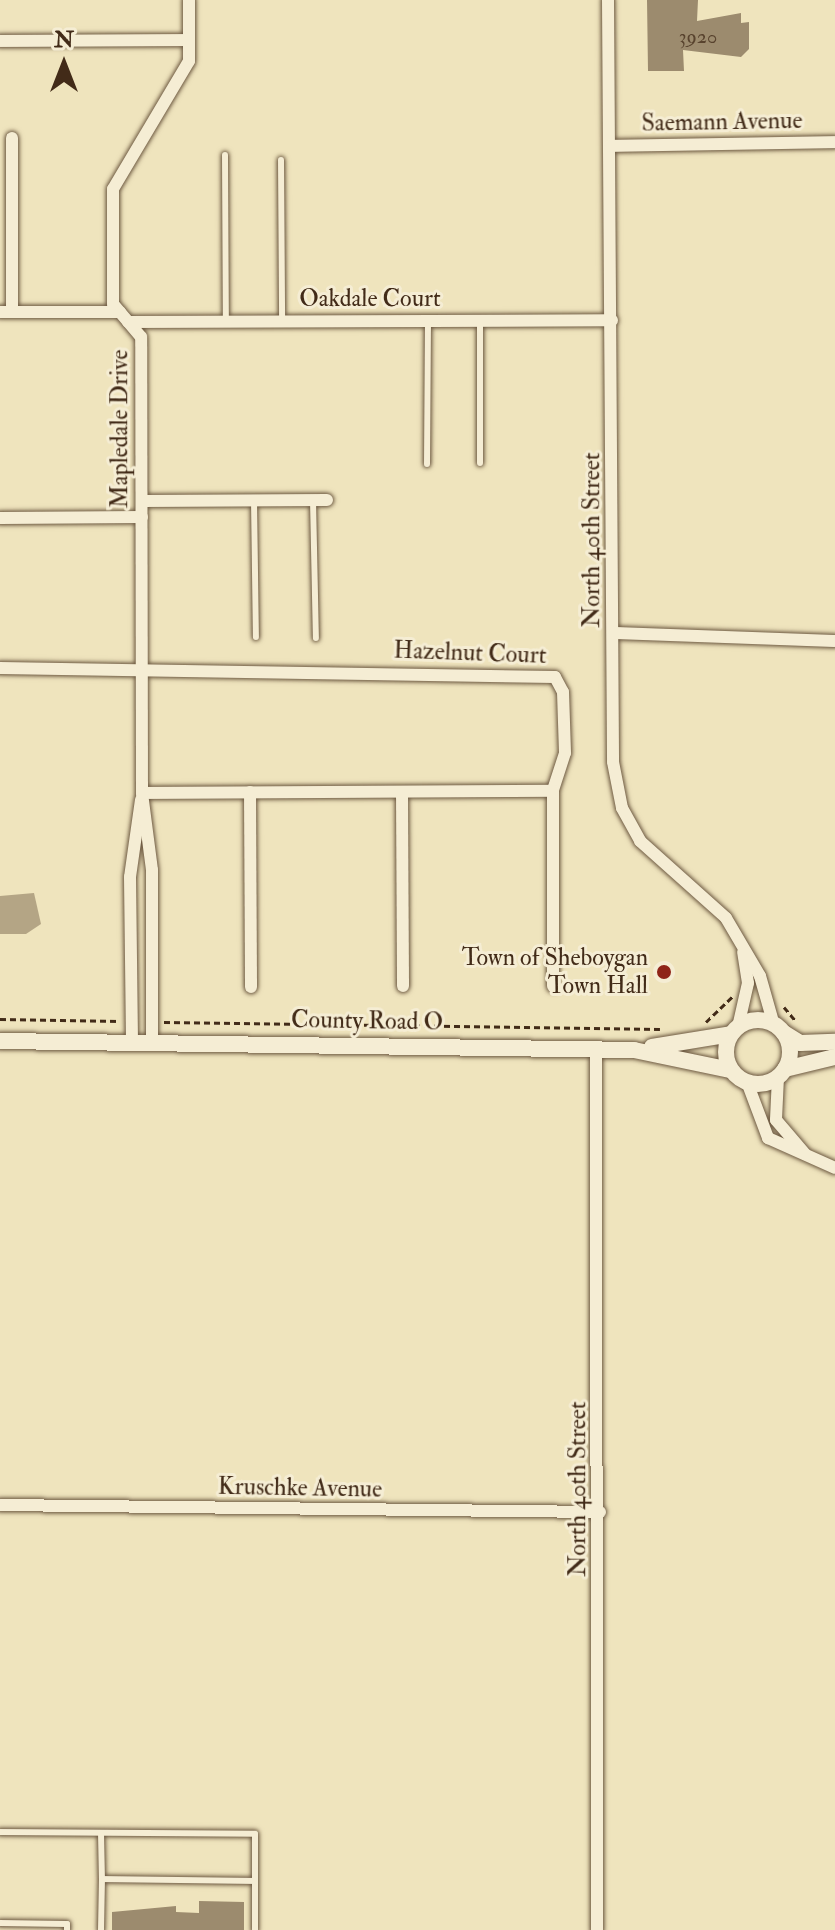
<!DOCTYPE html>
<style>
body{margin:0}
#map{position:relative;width:835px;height:1930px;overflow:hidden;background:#efe4bd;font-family:"IM FELL Double Pica",serif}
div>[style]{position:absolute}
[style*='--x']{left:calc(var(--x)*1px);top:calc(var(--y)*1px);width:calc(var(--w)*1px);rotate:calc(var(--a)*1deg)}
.water>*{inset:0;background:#b4a585}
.building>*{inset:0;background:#9c8b6e}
.path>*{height:3px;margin-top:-1.5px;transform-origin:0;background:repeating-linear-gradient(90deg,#422b18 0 6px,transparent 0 10px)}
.roads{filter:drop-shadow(0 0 2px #6d5941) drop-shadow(0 0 2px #6d5941)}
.lane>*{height:6px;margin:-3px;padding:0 3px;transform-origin:3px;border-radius:3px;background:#f5edd4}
.street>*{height:12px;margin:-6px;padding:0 6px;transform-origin:6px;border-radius:6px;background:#f5edd4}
.secondary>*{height:16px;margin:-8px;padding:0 8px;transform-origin:8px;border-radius:8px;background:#f5edd4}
.secondary>.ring{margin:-8px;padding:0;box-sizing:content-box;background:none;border:16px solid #f5edd4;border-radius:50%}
.dots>*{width:22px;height:22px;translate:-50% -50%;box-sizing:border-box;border:4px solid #f5edd4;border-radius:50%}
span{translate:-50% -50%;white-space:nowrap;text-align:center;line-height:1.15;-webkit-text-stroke:6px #f5edd4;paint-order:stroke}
.number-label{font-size:20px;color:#58432e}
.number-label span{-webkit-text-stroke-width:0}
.street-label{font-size:24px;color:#422b18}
.poi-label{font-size:24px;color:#422b18}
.right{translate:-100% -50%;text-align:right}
.north{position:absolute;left:24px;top:24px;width:80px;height:80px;-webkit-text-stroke:6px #f5edd4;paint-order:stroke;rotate:0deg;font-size:22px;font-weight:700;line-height:32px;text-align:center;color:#422b18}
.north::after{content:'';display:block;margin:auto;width:28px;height:36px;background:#422b18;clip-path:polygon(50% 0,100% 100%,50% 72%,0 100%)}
</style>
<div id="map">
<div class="water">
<div style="clip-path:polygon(34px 893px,41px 924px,26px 934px,0 934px,0 896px)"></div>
</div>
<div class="building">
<div style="clip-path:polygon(647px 0,698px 0,697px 21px,741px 13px,741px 23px,749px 22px,749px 49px,741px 57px,683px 50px,684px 71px,648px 71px)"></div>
<div style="clip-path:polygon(199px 1901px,244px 1902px,244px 1930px,112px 1930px,112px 1912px,176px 1906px,176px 1912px,199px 1913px)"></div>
</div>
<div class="path">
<div style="--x:784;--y:1007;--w:17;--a:50"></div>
<div style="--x:0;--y:1019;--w:120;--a:1"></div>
<div style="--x:164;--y:1022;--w:496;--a:0.8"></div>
<div style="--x:706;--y:1022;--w:37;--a:-44"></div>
</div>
<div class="roads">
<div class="lane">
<div style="--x:225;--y:155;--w:167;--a:89.7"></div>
<div style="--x:281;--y:160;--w:161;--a:89.6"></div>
<div style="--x:480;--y:463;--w:142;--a:-90"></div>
<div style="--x:427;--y:464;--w:143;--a:-89.6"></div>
<div style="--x:254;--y:500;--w:137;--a:89.2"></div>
<div style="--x:313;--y:500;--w:138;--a:88.8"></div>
<div style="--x:0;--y:1832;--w:255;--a:0.4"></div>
<div style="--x:255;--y:1834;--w:96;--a:90"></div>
<div style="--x:101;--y:1833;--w:46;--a:88.8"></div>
<div style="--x:0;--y:1923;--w:67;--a:0.9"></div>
<div style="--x:67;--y:1924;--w:6;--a:90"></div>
<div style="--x:101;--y:1930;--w:51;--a:-88.9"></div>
<div style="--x:102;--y:1879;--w:153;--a:0.7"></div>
</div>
<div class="street">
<div style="--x:608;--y:0;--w:762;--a:89.62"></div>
<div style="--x:613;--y:762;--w:47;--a:78.9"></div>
<div style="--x:622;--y:808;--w:38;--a:61"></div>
<div style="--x:640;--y:841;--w:115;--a:41.8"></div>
<div style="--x:726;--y:918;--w:67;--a:59.6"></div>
<div style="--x:760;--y:976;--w:51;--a:74.1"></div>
<div style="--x:0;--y:41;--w:189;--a:-0.3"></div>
<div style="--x:12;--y:138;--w:174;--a:90"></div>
<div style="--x:610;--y:146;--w:225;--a:-1"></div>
<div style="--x:0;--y:312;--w:120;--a:0"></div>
<div style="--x:128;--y:322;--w:484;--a:-0.2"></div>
<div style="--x:142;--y:501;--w:185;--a:-0.3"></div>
<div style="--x:0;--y:518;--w:142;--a:-0.4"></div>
<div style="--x:615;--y:633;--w:220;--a:2.1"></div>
<div style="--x:0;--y:668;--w:555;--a:0.93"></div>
<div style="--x:555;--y:677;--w:17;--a:62"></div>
<div style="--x:563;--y:692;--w:61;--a:88.1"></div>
<div style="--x:565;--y:753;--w:40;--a:108"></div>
<div style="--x:553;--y:791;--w:195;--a:90"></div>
<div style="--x:250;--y:792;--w:195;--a:89.7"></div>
<div style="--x:402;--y:792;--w:194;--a:89.7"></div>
<div style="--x:142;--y:793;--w:411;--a:-0.3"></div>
<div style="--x:738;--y:1027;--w:45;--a:-77.2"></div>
<div style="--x:748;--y:983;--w:31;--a:-99"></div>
<div style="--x:132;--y:1041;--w:164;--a:-90.7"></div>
<div style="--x:130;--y:877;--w:78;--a:-81.9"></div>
<div style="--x:152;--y:1041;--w:171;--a:-90"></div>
<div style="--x:152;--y:870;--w:78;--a:-97.4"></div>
<div style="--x:142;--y:793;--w:456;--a:-90.1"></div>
<div style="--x:141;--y:337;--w:43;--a:-130.3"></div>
<div style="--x:113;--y:304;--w:115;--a:-90"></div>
<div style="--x:113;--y:189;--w:149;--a:-59.3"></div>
<div style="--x:189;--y:61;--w:61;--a:-90"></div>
<div style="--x:596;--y:1049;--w:881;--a:89.93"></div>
<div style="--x:778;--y:1077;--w:43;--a:92.7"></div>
<div style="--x:776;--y:1120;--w:45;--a:49.5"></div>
<div style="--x:747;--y:1082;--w:60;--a:69.4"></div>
<div style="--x:768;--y:1138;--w:73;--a:24.1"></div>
<div style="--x:0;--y:1505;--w:600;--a:0.67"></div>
</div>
<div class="secondary">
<div class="ring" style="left:726px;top:1020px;width:48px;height:48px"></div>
<div style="--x:784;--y:1033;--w:19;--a:32"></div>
<div style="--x:800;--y:1043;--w:35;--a:-2"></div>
<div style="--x:0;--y:1041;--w:634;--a:0.81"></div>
<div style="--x:634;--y:1050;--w:99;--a:11.7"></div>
<div style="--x:652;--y:1047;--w:80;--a:-9.3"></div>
<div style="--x:785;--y:1069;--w:51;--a:-13.5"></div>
</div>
</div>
<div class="dots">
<div style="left:664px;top:972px;background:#8f2418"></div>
</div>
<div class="number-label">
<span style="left:698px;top:36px">3920</span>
</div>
<div class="street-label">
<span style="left:722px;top:122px;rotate:-1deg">Saemann Avenue</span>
<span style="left:370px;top:299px">Oakdale Court</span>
<span style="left:120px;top:429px;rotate:-90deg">Mapledale Drive</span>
<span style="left:592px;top:540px;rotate:-90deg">North 40th Street</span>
<span style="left:470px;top:653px;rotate:2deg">Hazelnut Court</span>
<span style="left:367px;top:1021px;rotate:1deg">County Road O</span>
<span style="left:300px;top:1488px;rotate:1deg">Kruschke Avenue</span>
<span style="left:578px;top:1489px;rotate:-90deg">North 40th Street</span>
</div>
<div class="poi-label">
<span class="right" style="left:648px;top:972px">Town of Sheboygan<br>Town Hall</span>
</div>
<div class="north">N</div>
</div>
